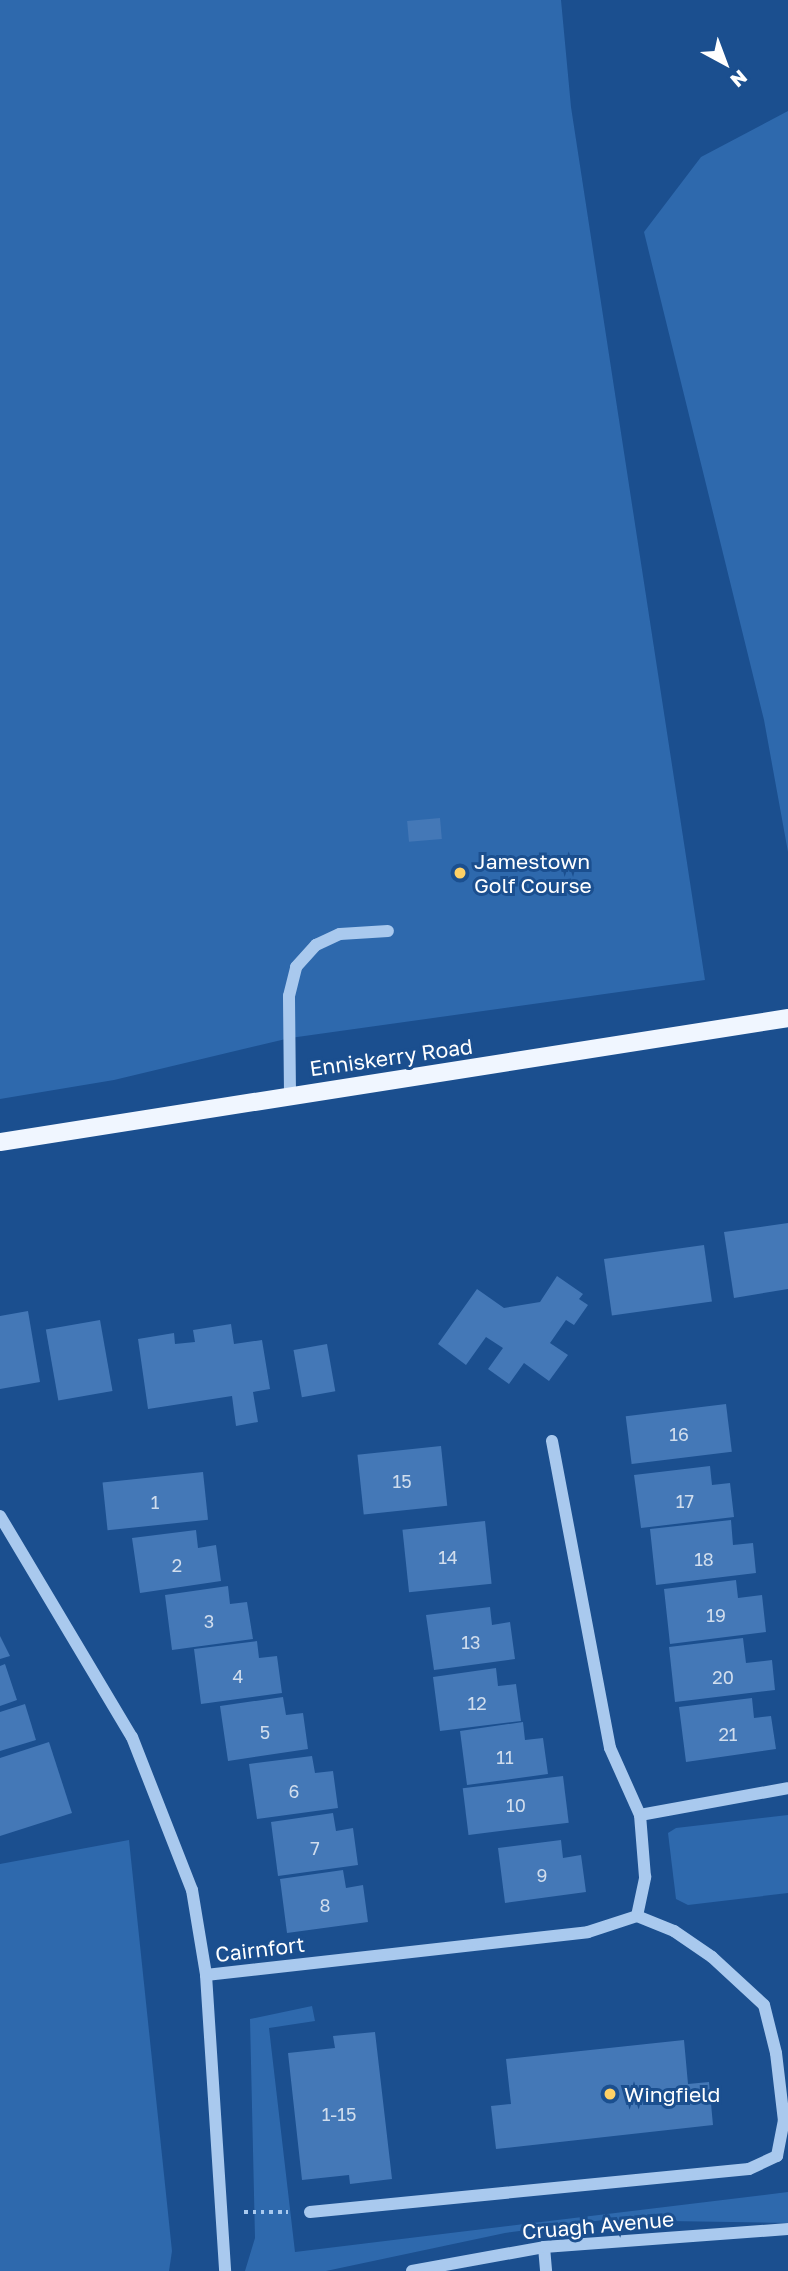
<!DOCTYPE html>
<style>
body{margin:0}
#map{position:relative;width:788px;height:2271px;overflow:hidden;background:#1b4f8f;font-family:"Golos Text",sans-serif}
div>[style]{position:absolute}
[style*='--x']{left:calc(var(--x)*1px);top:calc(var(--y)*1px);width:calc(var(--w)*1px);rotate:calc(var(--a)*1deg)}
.green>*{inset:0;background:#2e69ad}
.building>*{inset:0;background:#4478b7;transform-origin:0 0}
.path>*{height:4.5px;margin-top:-2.25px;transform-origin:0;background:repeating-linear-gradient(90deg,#a9c9ee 0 3.5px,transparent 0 8.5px)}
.minor>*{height:12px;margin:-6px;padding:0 6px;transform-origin:6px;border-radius:6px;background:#a9c9ee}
.major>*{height:18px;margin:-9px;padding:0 9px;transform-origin:9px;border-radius:9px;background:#f0f6ff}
.dots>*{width:19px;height:19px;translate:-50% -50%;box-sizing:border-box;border:4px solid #1b4f8f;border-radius:50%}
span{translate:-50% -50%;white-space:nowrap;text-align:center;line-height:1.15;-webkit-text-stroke:6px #1b4f8f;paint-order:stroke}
.number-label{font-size:18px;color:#d0dded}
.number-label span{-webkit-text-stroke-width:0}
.poi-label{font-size:21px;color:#fff}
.left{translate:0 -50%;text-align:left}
.street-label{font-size:21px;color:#fff}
.north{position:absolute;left:690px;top:28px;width:70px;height:70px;-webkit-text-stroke:5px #1b4f8f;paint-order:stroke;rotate:139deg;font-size:19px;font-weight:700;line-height:28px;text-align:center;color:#fff}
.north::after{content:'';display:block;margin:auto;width:24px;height:32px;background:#fff;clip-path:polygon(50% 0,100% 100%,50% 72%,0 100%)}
</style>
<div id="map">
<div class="green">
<div style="clip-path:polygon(0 0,561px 0,571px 107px,705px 980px,290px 1038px,114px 1080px,0 1099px)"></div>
<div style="clip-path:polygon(788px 111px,788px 852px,764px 720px,644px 232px,701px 157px)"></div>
<div style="clip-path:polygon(788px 1815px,788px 1893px,688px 1905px,676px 1899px,668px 1833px,676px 1828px)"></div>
<div style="clip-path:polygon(129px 1840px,172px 2251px,169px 2271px,0 2271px,0 1864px)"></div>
<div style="clip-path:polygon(312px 2006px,315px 2021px,269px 2028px,295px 2252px,788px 2192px,788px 2223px,603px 2220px,505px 2233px,326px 2271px,245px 2271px,255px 2238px,250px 2019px)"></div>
</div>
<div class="building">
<div style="left:440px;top:818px;width:21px;height:33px;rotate:85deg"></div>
<div style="clip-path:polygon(788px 1223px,788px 1289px,734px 1298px,724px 1232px)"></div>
<div style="left:704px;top:1245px;width:57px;height:101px;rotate:82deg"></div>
<div style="clip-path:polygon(557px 1276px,583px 1294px,579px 1299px,588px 1305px,574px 1325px,566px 1320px,550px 1343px,568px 1355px,549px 1381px,524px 1363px,509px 1384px,488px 1369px,503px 1348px,486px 1337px,466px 1365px,438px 1344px,477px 1289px,504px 1308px,540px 1302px)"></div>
<div style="clip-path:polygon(28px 1311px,40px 1382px,0 1389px,0 1316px)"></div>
<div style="left:100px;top:1320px;width:72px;height:55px;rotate:80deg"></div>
<div style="clip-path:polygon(231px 1324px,234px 1344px,262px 1340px,270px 1389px,253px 1392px,258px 1422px,236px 1426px,232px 1396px,148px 1409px,138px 1339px,174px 1333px,175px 1344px,195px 1342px,193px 1330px)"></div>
<div style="left:327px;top:1344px;width:48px;height:34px;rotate:80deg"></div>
<div style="left:726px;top:1404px;width:48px;height:101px;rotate:83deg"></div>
<div style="left:441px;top:1446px;width:60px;height:84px;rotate:84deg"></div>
<div style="clip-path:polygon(710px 1466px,712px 1485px,730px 1483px,734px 1517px,641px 1528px,634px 1475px)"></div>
<div style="left:203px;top:1472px;width:48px;height:101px;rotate:84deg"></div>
<div style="clip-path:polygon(731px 1520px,733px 1545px,753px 1543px,756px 1573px,656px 1585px,650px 1529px)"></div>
<div style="left:485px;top:1521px;width:63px;height:83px;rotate:84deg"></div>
<div style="clip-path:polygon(196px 1530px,198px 1548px,216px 1545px,221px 1581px,140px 1593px,132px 1538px)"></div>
<div style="clip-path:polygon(736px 1580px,738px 1598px,762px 1595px,766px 1632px,670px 1644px,664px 1589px)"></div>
<div style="clip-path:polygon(228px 1586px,230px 1604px,247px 1602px,253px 1639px,172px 1650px,165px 1595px)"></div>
<div style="clip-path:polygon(490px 1607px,492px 1625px,510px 1622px,515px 1659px,434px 1670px,426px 1615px)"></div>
<div style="clip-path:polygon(0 1636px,10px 1656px,0 1659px)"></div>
<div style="clip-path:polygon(743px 1638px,746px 1663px,772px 1660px,775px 1690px,675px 1702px,669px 1647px)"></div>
<div style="clip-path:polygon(257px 1641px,259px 1658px,277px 1656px,282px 1693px,201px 1704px,194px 1649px)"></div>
<div style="clip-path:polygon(5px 1664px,17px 1700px,0 1706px,0 1666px)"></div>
<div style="clip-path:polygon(496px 1668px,498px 1686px,516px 1684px,521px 1721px,440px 1731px,433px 1677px)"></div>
<div style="clip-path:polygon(283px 1697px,286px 1715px,303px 1713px,308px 1749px,228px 1761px,220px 1706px)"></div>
<div style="clip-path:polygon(752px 1698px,754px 1718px,771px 1716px,776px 1749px,686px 1762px,679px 1707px)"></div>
<div style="clip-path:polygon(25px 1704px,36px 1740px,0 1751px,0 1712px)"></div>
<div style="clip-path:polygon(523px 1722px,525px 1740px,543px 1738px,548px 1774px,467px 1785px,460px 1731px)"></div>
<div style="clip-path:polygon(49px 1742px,72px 1813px,0 1836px,0 1758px)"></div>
<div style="clip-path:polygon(312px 1756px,315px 1773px,333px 1771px,338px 1808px,257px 1819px,249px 1764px)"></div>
<div style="left:563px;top:1776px;width:47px;height:101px;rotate:83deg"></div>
<div style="clip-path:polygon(333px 1813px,336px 1831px,353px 1828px,358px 1865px,278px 1876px,271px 1822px)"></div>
<div style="clip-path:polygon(561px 1840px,563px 1858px,581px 1855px,586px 1892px,505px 1903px,498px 1848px)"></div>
<div style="clip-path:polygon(343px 1870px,346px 1888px,363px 1885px,368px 1922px,287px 1933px,280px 1879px)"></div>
<div style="clip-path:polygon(375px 2032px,392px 2179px,350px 2184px,349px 2175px,302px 2180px,288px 2053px,335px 2048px,333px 2036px)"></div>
<div style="clip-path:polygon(684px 2040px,688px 2084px,709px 2082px,713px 2125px,496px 2149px,491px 2106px,511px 2104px,506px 2059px)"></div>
</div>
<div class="path">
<div style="--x:244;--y:2212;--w:44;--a:0"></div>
</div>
<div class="minor">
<div style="--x:290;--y:1094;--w:98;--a:-90.6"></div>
<div style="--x:289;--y:996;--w:30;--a:-76"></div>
<div style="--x:296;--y:967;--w:30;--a:-48"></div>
<div style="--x:316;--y:945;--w:26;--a:-25"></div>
<div style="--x:340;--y:934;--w:48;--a:-3.6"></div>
<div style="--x:552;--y:1441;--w:312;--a:79.3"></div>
<div style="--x:610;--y:1748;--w:73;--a:65.9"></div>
<div style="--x:0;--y:1516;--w:257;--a:59.2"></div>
<div style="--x:132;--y:1737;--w:164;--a:68.6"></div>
<div style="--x:192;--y:1890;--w:86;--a:80.6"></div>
<div style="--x:206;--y:1975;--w:297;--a:86.3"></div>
<div style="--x:206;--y:1975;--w:384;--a:-6.4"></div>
<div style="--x:588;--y:1932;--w:52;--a:-18.1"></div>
<div style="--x:637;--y:1916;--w:40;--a:-78"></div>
<div style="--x:645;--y:1877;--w:62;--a:-94.6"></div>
<div style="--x:640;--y:1815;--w:150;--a:-10.3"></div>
<div style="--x:310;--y:2212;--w:441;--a:-5.6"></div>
<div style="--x:749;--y:2169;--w:31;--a:-25"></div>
<div style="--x:777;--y:2156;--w:36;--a:-79"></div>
<div style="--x:784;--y:2121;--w:68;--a:-96.7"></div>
<div style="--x:776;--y:2053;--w:49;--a:-104"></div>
<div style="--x:764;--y:2005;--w:71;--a:-137.3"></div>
<div style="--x:712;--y:1957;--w:46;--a:-145.6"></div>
<div style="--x:674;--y:1931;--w:40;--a:-158"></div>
<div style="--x:544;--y:2247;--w:24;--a:85"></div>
<div style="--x:412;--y:2271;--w:134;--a:-10.3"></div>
<div style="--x:544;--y:2247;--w:245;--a:-4.2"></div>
</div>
<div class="major">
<div style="--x:0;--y:1142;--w:798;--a:-8.94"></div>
</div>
<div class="dots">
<div style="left:460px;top:873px;background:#ffd166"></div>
<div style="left:610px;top:2094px;background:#ffd166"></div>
</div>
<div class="number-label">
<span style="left:679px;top:1434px">16</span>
<span style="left:402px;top:1481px">15</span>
<span style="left:685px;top:1501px">17</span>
<span style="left:155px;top:1502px">1</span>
<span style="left:448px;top:1557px">14</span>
<span style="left:704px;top:1559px">18</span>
<span style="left:177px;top:1565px">2</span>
<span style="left:716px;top:1615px">19</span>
<span style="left:209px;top:1621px">3</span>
<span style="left:471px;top:1642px">13</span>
<span style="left:238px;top:1676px">4</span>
<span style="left:723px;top:1677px">20</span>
<span style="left:477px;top:1703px">12</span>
<span style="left:265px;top:1732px">5</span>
<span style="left:728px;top:1734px">21</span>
<span style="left:505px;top:1757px">11</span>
<span style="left:294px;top:1791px">6</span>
<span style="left:516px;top:1805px">10</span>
<span style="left:315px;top:1848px">7</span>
<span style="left:542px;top:1875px">9</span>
<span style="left:325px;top:1905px">8</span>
<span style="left:339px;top:2114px">1-15</span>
</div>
<div class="poi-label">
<span class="left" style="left:474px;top:873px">Jamestown<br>Golf Course</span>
<span class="left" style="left:624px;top:2094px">Wingfield</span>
</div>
<div class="street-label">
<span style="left:391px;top:1057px;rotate:-8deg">Enniskerry Road</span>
<span style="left:260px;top:1949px;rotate:-7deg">Cairnfort</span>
<span style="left:598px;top:2225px;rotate:-5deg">Cruagh Avenue</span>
</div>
<div class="north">N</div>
</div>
